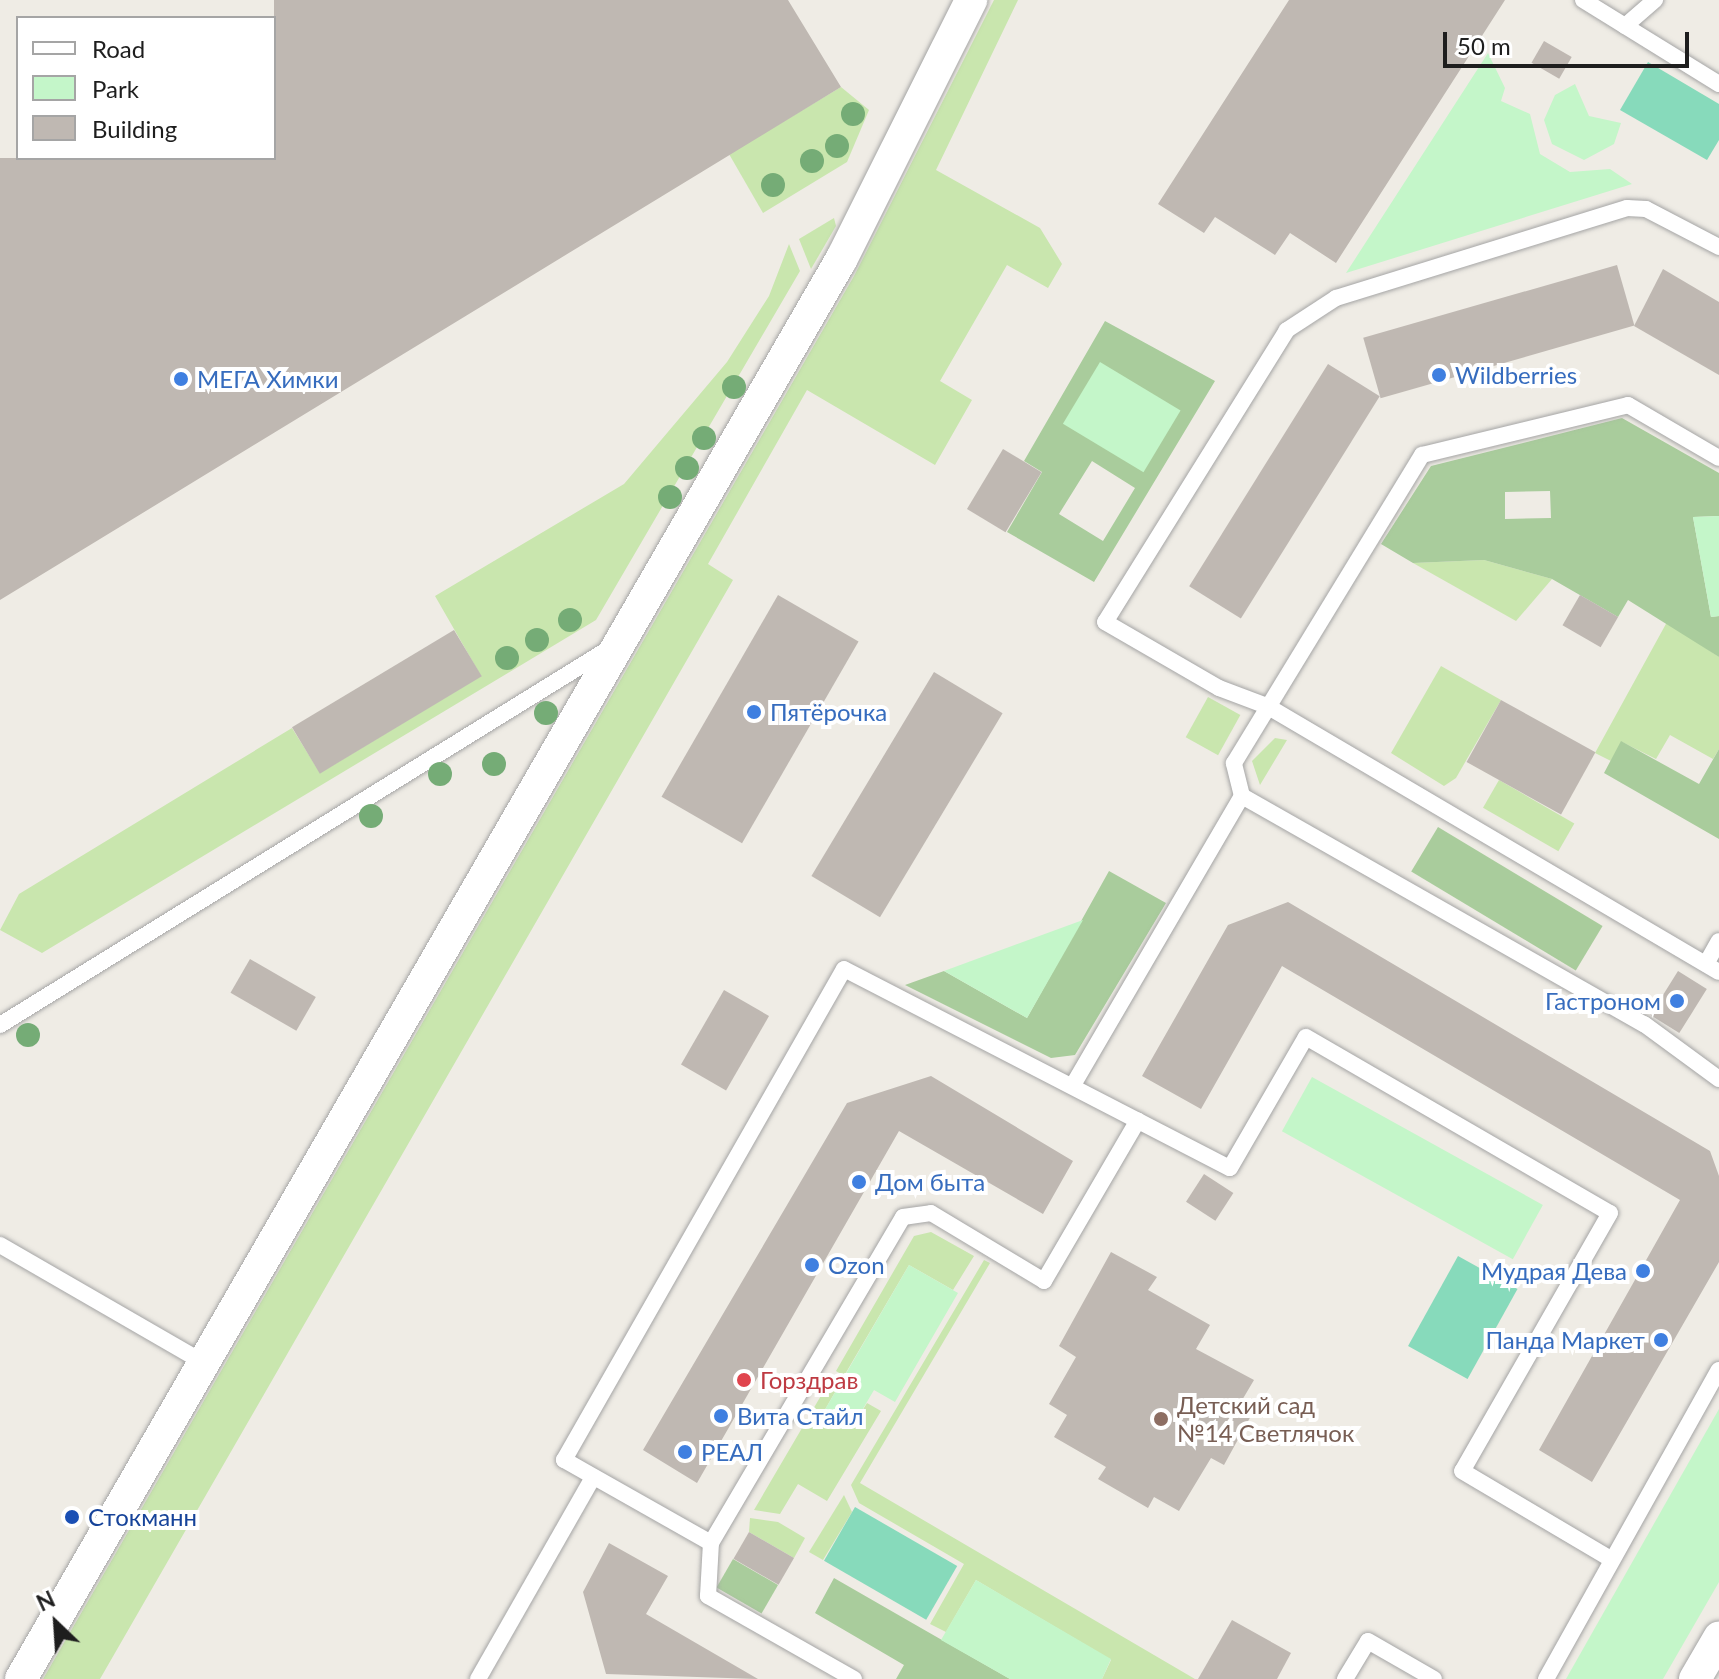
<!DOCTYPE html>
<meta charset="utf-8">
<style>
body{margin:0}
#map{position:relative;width:1719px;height:1679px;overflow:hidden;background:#efece5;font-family:Lato,sans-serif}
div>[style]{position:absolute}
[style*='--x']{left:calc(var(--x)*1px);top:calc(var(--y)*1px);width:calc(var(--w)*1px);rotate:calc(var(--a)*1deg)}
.grass>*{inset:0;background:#c9e6ae;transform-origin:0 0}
.forest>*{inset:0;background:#a9cc9c;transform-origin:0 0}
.park>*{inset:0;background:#c4f6c9;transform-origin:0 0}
.pitch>*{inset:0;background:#87dabb;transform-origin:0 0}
.building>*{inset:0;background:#bfb8b2;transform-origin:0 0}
.roads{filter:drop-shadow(0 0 2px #a5a5a5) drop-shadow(0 0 2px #a5a5a5)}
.lane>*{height:16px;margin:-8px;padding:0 8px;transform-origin:8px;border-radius:8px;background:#fff}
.street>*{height:32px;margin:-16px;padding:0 16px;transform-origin:16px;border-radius:16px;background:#fff}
.trees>*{width:24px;height:24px;margin:-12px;border-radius:50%;background:#75ac76}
.dots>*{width:22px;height:22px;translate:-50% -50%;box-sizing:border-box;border:4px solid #fff;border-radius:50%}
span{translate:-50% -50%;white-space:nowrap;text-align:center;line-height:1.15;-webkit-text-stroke:8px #fff;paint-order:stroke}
.shop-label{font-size:24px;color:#366cbe}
.left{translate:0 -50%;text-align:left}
.right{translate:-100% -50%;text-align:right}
.health-label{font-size:24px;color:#be3a42}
.education-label{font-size:24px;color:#785e54}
.transit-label{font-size:24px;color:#164399}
.legend{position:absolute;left:16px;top:16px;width:260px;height:144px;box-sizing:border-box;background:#fff;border:2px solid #a5a5a5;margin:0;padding:10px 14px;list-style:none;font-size:24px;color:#1e1e1e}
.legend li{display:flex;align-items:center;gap:16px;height:40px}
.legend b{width:40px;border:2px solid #a5a5a5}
.north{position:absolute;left:16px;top:1583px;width:80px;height:80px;-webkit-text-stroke:6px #fff;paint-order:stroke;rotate:335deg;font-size:22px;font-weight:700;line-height:32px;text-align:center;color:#1e1e1e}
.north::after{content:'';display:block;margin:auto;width:28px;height:36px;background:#1e1e1e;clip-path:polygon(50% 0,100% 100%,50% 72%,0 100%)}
.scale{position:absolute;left:1443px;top:32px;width:246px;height:36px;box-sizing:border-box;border:4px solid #1e1e1e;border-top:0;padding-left:10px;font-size:24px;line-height:28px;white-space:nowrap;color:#1e1e1e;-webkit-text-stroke:6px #fff;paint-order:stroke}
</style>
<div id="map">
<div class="grass">
<div style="clip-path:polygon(994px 0,1018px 0,936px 170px,1040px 228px,1062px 264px,1048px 288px,1007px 265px,940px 381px,972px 400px,935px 465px,807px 390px,708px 564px,733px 580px,100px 1679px,43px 1679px,854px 276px)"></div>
<div style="clip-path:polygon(841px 87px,869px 110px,847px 162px,763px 213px,729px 154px)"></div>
<div style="clip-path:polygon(834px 218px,836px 226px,811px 269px,799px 239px)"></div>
<div style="clip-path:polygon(789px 244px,800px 271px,596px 620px,42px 953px,0 930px,19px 894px,292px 728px,320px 773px,481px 676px,435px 596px,624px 484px,727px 362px,769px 296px)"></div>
<div style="clip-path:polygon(1484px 560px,1552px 579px,1516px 621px,1413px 563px)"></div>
<div style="clip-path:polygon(1667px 622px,1719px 657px,1719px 749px,1713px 759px,1670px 735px,1656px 759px,1622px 742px,1611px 761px,1595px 753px)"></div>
<div style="clip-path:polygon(1441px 666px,1501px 700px,1456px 778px,1444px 786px,1391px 753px)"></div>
<div style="left:1208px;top:697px;width:37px;height:46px;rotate:29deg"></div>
<div style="clip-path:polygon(1275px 738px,1287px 740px,1260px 785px,1252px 761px)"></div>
<div style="left:1499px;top:780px;width:87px;height:32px;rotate:30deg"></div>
<div style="clip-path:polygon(931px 1232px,974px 1256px,953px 1290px,909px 1265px,844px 1376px,836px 1371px,914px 1236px)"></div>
<div style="clip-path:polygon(984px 1260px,990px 1263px,860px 1483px,1195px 1679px,1102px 1679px,1111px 1660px,976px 1580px,946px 1632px,930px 1624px,964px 1564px,859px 1503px,851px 1485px)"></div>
<div style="clip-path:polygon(829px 1382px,838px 1387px,823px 1413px,851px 1429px,867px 1403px,881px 1411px,827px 1501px,798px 1484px,780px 1514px,754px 1510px)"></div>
<div style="clip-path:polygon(844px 1495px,852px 1512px,823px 1560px,809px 1552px)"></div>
<div style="clip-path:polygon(750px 1518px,778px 1522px,805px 1538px,794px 1558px,749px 1532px)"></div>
</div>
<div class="forest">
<div style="clip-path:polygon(evenodd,1105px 321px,1215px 381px,1094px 582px,1007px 532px,1042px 472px,1024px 461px,1105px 321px,1092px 461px,1135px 488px,1103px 541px,1059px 514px,1092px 461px)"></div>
<div style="clip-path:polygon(evenodd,1622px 418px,1719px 473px,1719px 516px,1693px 517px,1711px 617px,1719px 616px,1719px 657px,1628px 600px,1618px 617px,1552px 579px,1484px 560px,1413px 563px,1381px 544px,1431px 466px,1622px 418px,1550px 491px,1551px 518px,1505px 519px,1505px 492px,1550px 491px)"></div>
<div style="clip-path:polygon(1621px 741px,1699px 784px,1719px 749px,1719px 839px,1604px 773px)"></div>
<div style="left:1438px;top:827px;width:192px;height:52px;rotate:31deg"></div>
<div style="clip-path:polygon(1109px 871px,1166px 903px,1075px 1055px,1051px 1058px,905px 985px,944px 971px,1027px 1018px)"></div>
<div style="left:733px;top:1559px;width:52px;height:33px;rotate:30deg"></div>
<div style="clip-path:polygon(834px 1578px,921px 1628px,1010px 1679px,896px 1679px,904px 1665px,815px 1613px)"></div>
</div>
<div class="park">
<div style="clip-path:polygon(1488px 53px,1505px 88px,1501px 101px,1530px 114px,1540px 154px,1570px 172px,1610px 169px,1632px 184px,1346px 273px)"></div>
<div style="clip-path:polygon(1575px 84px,1589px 116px,1621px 123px,1614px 144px,1584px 160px,1552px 144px,1544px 120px,1555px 95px)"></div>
<div style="left:1100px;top:362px;width:94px;height:72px;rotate:31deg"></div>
<div style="clip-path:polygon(1719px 516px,1719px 616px,1711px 617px,1693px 517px)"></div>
<div style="clip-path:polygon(1083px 920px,1027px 1018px,944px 971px)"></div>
<div style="left:1312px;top:1077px;width:264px;height:62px;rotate:29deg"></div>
<div style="clip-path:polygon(909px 1265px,958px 1293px,895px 1402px,874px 1390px,851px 1429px,823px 1413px)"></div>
<div style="clip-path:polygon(1719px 1409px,1719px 1582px,1663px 1679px,1566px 1679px)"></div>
<div style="clip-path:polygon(976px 1580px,1111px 1659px,1102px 1679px,1010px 1679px,941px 1640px)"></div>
</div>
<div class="pitch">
<div style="clip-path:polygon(1648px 62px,1719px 104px,1719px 140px,1707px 160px,1620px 110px)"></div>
<div style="left:1458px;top:1256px;width:68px;height:103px;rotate:29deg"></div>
<div style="left:855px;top:1507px;width:118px;height:62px;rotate:30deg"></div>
</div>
<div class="building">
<div style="clip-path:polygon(274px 0,788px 0,841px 87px,0 600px,0 158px,274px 158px)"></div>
<div style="clip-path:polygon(1289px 0,1505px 0,1336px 263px,1290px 233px,1275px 255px,1215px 217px,1204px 233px,1158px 204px)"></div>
<div style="left:1544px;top:41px;width:32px;height:25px;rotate:30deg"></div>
<div style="left:1617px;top:265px;width:63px;height:264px;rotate:74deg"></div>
<div style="clip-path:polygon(1663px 269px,1719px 302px,1719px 375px,1634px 326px)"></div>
<div style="left:1328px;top:364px;width:61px;height:262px;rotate:32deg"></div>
<div style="left:1003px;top:449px;width:45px;height:70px;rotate:31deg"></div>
<div style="left:778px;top:595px;width:93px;height:233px;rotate:30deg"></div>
<div style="left:1580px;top:595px;width:44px;height:35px;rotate:30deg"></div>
<div style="left:454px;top:630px;width:54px;height:189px;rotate:59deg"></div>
<div style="left:934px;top:672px;width:80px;height:238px;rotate:31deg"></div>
<div style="left:1501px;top:700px;width:108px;height:71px;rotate:29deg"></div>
<div style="clip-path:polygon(1288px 902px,1710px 1151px,1719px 1176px,1719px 1262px,1592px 1482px,1539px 1450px,1680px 1200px,1282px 966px,1201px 1109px,1142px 1076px,1228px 925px)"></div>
<div style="left:250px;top:959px;width:76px;height:39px;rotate:30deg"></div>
<div style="left:1678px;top:971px;width:34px;height:52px;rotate:32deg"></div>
<div style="left:724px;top:990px;width:52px;height:86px;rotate:30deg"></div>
<div style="clip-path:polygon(931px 1076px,1073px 1161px,1043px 1214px,899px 1131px,697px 1483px,643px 1450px,847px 1103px)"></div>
<div style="left:1204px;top:1174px;width:35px;height:33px;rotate:33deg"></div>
<div style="clip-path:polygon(1111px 1252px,1157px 1277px,1148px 1290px,1210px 1325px,1196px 1349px,1254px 1380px,1238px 1407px,1252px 1414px,1224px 1465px,1211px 1458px,1179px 1511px,1154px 1497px,1148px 1508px,1098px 1479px,1106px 1467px,1054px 1437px,1067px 1415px,1049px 1404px,1076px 1357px,1059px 1346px)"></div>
<div style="left:749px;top:1532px;width:52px;height:31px;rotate:30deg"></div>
<div style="clip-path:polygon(609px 1543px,668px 1576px,646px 1614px,758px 1679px,606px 1674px,583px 1592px)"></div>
<div style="clip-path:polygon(1232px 1620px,1291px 1653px,1277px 1679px,1198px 1679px)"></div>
</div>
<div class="roads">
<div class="lane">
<div style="--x:1583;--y:0;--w:160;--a:31.7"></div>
<div style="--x:1625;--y:26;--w:40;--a:-41"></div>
<div style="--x:1719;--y:247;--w:82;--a:-152.5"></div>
<div style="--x:1646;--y:209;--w:19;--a:-177"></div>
<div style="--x:1627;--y:208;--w:305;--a:162.8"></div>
<div style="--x:1336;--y:298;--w:59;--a:146.9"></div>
<div style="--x:1287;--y:330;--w:344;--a:121.9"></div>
<div style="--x:1105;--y:622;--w:132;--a:30.1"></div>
<div style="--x:1219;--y:688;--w:51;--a:20.6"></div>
<div style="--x:1267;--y:706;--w:524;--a:30.48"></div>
<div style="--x:1242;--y:796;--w:462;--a:29.6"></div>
<div style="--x:1644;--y:1024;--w:93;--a:36.3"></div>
<div style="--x:1706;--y:964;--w:26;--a:-61"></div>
<div style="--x:0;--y:1025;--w:717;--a:-31.72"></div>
<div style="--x:1073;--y:1085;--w:335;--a:-59.7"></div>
<div style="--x:1242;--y:796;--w:34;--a:-104"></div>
<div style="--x:1234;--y:763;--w:361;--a:-58.6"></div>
<div style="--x:1422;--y:455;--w:212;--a:-13.6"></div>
<div style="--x:1628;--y:405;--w:105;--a:30.2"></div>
<div style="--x:0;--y:1245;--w:236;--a:30"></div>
<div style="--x:711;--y:1543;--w:378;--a:-59.5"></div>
<div style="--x:903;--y:1217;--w:28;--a:-8"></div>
<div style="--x:931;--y:1213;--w:132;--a:31"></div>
<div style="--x:1044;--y:1281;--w:186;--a:-59.7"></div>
<div style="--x:478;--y:1679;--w:232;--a:-60.3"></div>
<div style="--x:854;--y:1679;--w:168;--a:-150.4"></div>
<div style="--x:708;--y:1596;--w:53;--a:-86.8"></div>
<div style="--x:711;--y:1543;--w:169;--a:-150.5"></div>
<div style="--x:564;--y:1460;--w:565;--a:-60.31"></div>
<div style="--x:844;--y:969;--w:434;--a:27.3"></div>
<div style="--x:1230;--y:1168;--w:151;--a:-59.9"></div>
<div style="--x:1306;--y:1037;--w:351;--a:30.1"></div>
<div style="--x:1610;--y:1213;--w:297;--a:119.8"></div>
<div style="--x:1462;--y:1471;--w:171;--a:30.6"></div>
<div style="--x:1345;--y:1679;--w:44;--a:-58.8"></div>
<div style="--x:1368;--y:1641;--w:76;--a:29.9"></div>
<div style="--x:1546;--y:1679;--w:354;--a:-60.8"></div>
</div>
<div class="street">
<div style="--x:21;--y:1679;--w:1639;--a:-59.98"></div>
<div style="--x:841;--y:260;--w:291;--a:-63.4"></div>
<div style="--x:1695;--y:1679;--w:48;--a:-59.7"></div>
</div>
</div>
<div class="trees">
<div style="left:853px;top:114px"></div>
<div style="left:837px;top:146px"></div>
<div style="left:812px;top:161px"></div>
<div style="left:773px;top:185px"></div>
<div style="left:734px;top:387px"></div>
<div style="left:704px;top:438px"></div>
<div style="left:687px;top:468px"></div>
<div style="left:670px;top:497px"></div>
<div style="left:570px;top:620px"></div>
<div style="left:537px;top:640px"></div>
<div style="left:507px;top:658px"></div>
<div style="left:546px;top:713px"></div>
<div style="left:494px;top:764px"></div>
<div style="left:440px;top:774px"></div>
<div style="left:371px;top:816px"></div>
<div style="left:28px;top:1035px"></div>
</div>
<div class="dots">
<div style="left:1439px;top:375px;background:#3f7fe0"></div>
<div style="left:181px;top:379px;background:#3f7fe0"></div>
<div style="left:754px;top:712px;background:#3f7fe0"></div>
<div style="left:1677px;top:1001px;background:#3f7fe0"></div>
<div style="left:859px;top:1182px;background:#3f7fe0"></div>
<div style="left:812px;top:1265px;background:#3f7fe0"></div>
<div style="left:1643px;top:1271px;background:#3f7fe0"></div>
<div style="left:1661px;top:1340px;background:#3f7fe0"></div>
<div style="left:744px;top:1380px;background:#e0444e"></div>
<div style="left:721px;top:1416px;background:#3f7fe0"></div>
<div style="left:1161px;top:1419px;background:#8d6e63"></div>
<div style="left:685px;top:1452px;background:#3f7fe0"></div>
<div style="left:72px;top:1517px;background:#1a4fb4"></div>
</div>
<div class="shop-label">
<span class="left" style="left:1455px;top:375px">Wildberries</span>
<span class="left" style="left:197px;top:379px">МЕГА Химки</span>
<span class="left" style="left:770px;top:712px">Пятёрочка</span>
<span class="right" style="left:1661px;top:1001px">Гастроном</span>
<span class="left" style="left:875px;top:1182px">Дом быта</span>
<span class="left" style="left:828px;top:1265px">Ozon</span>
<span class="right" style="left:1627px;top:1271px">Мудрая Дева</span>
<span class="right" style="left:1645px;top:1340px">Панда Маркет</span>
<span class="left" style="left:737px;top:1416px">Вита Стайл</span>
<span class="left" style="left:701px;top:1452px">РЕАЛ</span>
</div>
<div class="health-label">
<span class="left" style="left:760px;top:1380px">Горздрав</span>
</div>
<div class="education-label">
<span class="left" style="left:1177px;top:1419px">Детский сад<br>№14 Светлячок</span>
</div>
<div class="transit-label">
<span class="left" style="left:88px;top:1517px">Стокманн</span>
</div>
<ul class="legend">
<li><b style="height:10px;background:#fff"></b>Road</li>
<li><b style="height:22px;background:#c4f6c9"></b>Park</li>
<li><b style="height:22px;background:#bfb8b2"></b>Building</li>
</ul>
<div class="north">N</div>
<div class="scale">50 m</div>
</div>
